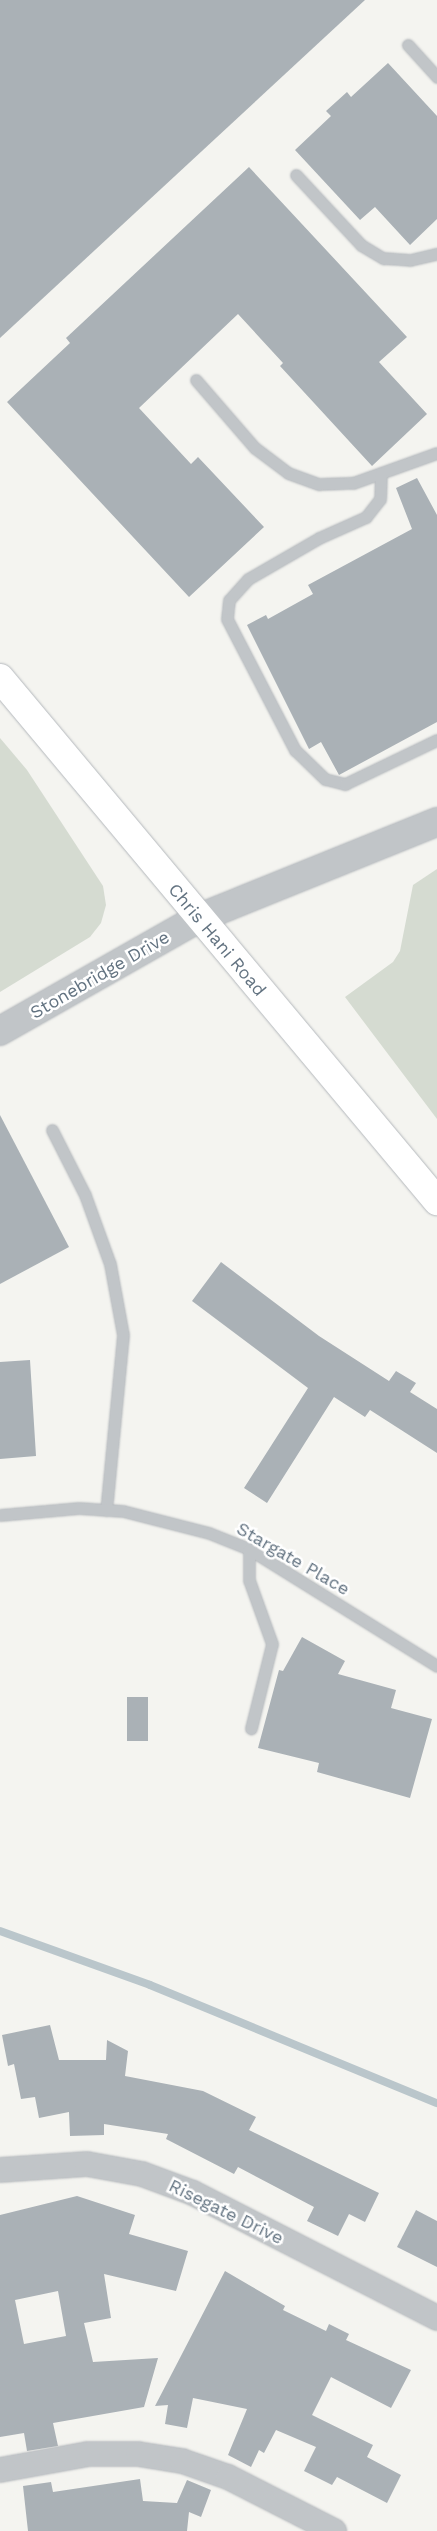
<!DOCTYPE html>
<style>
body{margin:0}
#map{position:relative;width:437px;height:2531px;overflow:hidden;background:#f4f4f0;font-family:"Work Sans",sans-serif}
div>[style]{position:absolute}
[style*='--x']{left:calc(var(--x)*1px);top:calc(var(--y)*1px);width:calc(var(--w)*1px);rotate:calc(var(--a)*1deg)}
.green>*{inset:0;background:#d5dbd1}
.stream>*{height:8px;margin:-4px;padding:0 4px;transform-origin:4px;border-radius:4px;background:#bac6cb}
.building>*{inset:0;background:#aab1b6;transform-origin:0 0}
.roads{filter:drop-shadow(0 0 1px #b4b8bc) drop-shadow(0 0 1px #b4b8bc)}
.service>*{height:11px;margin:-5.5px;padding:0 5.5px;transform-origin:5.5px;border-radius:5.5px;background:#c1c5c8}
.minor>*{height:24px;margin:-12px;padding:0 12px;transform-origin:12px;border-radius:12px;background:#c1c5c8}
.tertiary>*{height:28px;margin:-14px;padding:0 14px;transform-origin:14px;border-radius:14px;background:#c1c5c8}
.secondary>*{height:28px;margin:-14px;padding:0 14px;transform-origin:14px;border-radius:14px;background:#fff}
span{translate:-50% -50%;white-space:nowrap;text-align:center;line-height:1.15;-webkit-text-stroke:5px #fff;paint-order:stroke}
.street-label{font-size:18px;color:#637381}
</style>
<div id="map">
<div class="green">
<div style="clip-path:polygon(0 738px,27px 770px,103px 886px,106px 905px,101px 923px,90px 937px,0 992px)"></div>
<div style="clip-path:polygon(437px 869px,437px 1119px,345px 997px,393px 962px,400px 951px,413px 885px)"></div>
</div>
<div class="stream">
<div style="--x:0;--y:1931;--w:159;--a:19.8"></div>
<div style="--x:150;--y:1985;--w:310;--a:22.4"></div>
</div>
<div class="building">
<div style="clip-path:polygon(0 0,365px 0,0 338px)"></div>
<div style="clip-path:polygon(388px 63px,437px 116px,437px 219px,410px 245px,375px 207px,360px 220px,295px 150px,331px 116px,326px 111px,347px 92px,351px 97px)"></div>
<div style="clip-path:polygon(249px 167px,407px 337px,379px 362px,427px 414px,372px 466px,280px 366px,283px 363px,238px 314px,139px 408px,191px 464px,198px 457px,264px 527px,189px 597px,7px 402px,70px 343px,66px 338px)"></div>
<div style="clip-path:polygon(417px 478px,437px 515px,437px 722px,339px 775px,321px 742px,309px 749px,247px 625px,266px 615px,268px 619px,313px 594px,308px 585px,412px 529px,396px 488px)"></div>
<div style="clip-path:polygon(0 1115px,69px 1247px,0 1284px)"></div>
<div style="clip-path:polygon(221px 1262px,319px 1336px,389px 1381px,396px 1371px,416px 1383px,410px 1392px,437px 1409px,437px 1453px,370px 1410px,365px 1417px,334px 1397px,267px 1503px,244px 1488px,308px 1388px,192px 1301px)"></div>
<div style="clip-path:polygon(30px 1360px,36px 1456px,0 1459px,0 1362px)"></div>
<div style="clip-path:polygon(302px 1637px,345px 1661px,338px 1674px,396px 1690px,391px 1708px,432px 1719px,410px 1798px,317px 1772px,319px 1763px,258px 1748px,279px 1670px,283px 1671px)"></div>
<div style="left:127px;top:1697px;width:21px;height:44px"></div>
<div style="clip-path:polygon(50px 2025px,59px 2060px,106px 2060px,107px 2040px,128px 2051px,125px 2076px,203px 2091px,256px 2117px,249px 2130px,379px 2193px,365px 2222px,349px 2214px,338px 2236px,307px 2221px,314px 2207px,238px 2167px,234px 2174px,166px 2139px,168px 2134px,104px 2124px,104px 2135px,70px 2136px,69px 2112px,39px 2118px,35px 2097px,21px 2099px,14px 2064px,8px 2066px,2px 2035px)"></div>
<div style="clip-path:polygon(evenodd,77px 2196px,135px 2215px,129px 2234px,188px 2251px,176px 2291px,104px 2274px,111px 2318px,84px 2323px,93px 2362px,158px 2358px,144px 2407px,53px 2423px,58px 2446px,27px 2451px,24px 2433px,0 2437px,0 2215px,77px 2196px,58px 2291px,66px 2336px,24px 2344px,15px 2300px,58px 2291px)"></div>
<div style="clip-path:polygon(416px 2210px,437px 2221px,437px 2267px,397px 2247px)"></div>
<div style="clip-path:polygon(225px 2271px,285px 2306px,283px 2310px,326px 2331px,329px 2324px,349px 2334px,346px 2340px,411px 2370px,391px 2408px,331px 2377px,312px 2415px,373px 2445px,367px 2457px,401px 2475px,387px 2503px,337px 2477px,332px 2485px,304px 2471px,316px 2447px,276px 2430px,264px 2453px,259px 2450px,251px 2467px,228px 2455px,247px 2409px,193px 2398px,187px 2428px,165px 2424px,168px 2405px,155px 2406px)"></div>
<div style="clip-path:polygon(140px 2479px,143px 2501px,177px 2503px,187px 2480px,211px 2490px,201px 2517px,189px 2512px,187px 2531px,28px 2531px,23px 2486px,51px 2482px,53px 2492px)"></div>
</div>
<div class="roads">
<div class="service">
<div style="--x:408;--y:45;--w:43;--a:47.8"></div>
<div style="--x:296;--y:175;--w:96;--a:47.1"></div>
<div style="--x:361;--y:245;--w:26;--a:31"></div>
<div style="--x:383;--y:258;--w:27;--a:4"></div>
<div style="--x:410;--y:260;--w:28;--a:-13"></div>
<div style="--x:196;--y:380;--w:90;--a:49.1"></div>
<div style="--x:255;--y:448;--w:41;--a:37.1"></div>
<div style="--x:288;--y:473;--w:33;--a:20"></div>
<div style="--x:319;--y:484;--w:34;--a:-2"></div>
<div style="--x:353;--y:483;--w:89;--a:-19.7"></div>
<div style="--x:381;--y:473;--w:26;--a:92"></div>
<div style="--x:380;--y:499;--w:23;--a:128"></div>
<div style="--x:366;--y:517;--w:51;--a:155.9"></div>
<div style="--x:319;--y:538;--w:82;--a:150"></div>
<div style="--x:248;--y:579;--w:28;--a:132"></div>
<div style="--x:229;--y:600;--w:19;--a:96"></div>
<div style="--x:227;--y:619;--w:148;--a:62.6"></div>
<div style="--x:295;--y:750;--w:42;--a:44"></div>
<div style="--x:325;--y:779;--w:21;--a:14"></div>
<div style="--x:345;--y:784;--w:102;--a:-25.6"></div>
<div style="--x:52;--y:1130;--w:73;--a:63.1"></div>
<div style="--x:85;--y:1195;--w:73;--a:70.1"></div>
<div style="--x:110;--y:1264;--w:72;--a:79.6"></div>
<div style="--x:123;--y:1335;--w:176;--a:95.5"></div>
<div style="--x:0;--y:1515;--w:79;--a:-5.1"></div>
<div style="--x:79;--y:1508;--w:44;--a:3.9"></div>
<div style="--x:123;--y:1511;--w:89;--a:14.3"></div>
<div style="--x:209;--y:1533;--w:43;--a:21.8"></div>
<div style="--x:249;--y:1549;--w:221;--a:31.9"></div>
<div style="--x:249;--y:1549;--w:31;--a:90"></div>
<div style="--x:249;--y:1580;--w:68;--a:70.2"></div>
<div style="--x:272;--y:1644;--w:87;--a:104"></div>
</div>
<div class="minor">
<div style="--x:0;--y:2170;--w:87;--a:-3.9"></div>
<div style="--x:87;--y:2164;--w:56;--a:10.3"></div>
<div style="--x:142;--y:2174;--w:54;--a:20.4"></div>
<div style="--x:193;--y:2193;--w:274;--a:27.1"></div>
<div style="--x:0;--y:2470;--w:89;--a:-10.3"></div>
<div style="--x:88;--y:2454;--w:50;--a:0"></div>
<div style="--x:138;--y:2454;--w:45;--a:9"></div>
<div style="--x:182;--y:2461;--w:49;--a:19.2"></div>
<div style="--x:228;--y:2477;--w:119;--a:27"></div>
</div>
<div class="tertiary">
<div style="--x:0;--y:1031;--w:229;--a:-29.6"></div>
<div style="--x:199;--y:918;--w:257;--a:-22"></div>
</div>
<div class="secondary">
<div style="--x:0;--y:678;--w:682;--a:50.12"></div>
</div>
</div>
<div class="street-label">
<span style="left:217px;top:940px;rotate:50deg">Chris Hani Road</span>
<span style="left:100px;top:975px;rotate:-30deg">Stonebridge Drive</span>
<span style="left:293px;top:1559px;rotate:30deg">Stargate Place</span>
<span style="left:226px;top:2212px;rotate:26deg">Risegate Drive</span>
</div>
</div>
